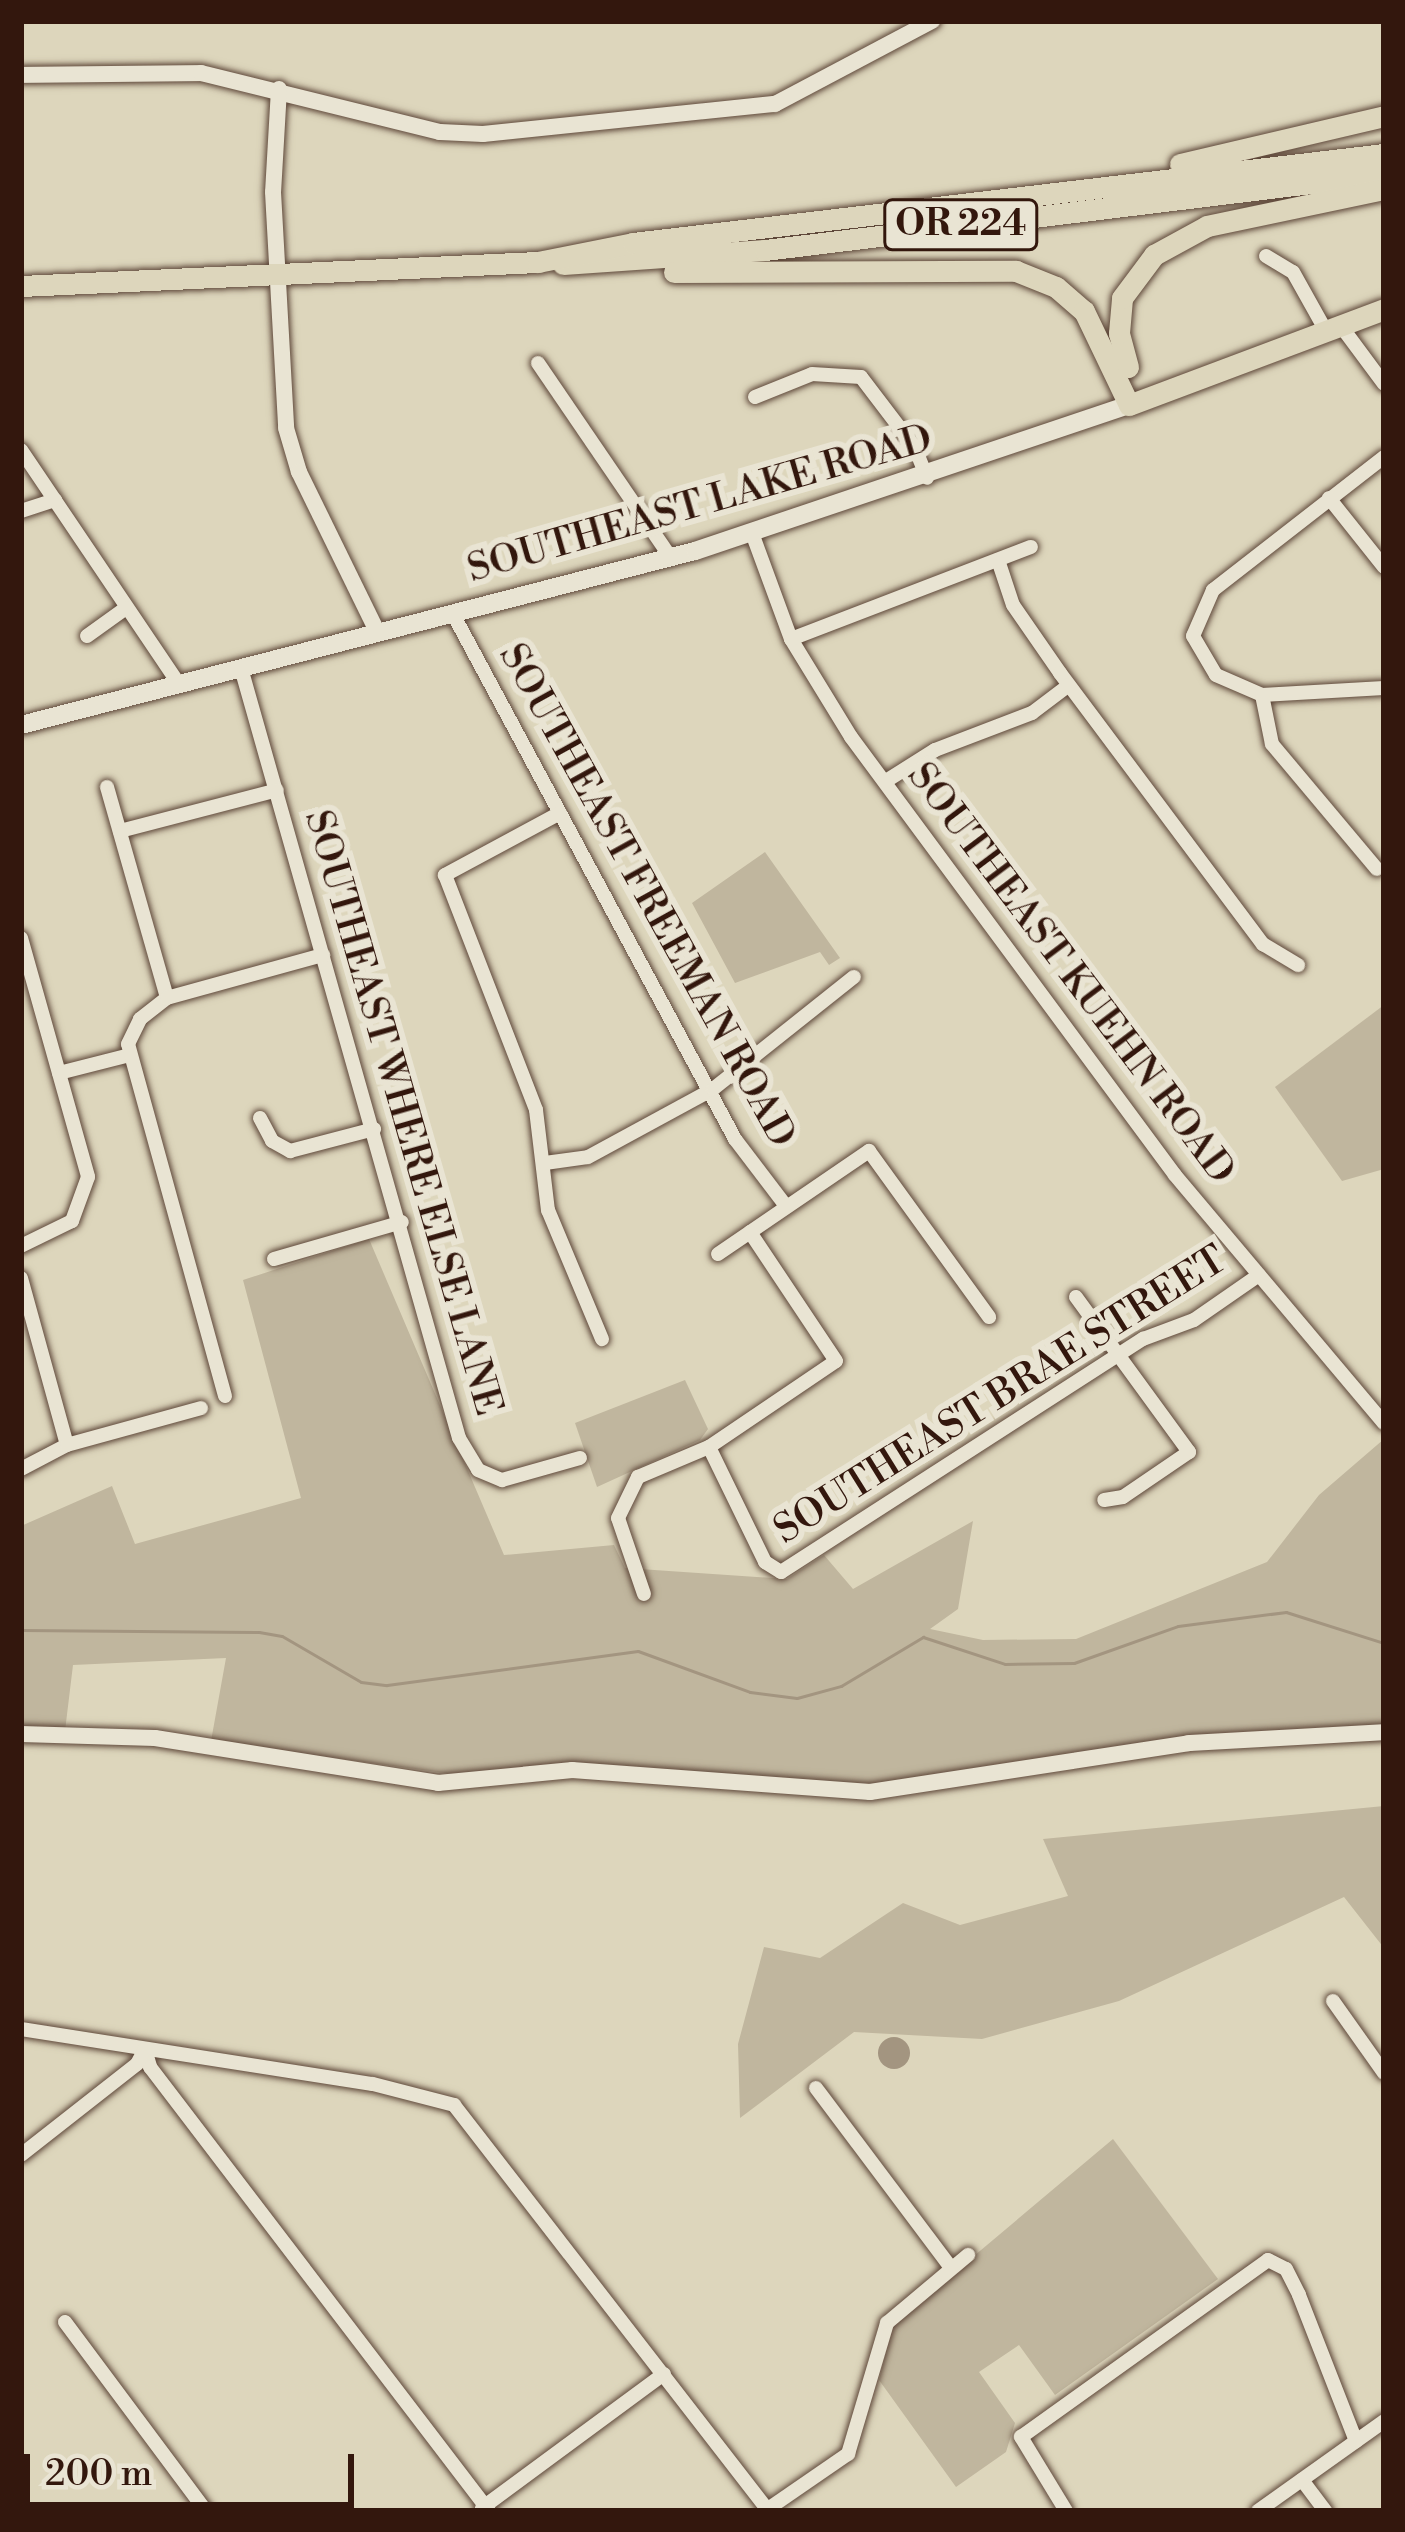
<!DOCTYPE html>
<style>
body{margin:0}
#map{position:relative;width:1405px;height:2532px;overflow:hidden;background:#ddd6bc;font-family:"Libre Bodoni",serif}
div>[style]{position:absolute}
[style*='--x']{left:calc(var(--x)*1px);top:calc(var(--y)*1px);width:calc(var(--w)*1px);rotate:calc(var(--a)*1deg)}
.green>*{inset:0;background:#c0b69e}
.water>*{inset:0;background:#a39580}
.round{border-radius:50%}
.stream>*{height:3px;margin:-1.5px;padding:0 1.5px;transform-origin:1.5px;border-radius:1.5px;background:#a39580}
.roads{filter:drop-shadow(0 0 3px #5e4739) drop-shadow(0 0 3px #5e4739)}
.minor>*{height:14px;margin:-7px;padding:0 7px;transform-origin:7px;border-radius:7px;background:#e9e4d3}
.tertiary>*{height:16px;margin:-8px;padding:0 8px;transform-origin:8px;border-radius:8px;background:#e9e4d3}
.secondary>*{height:18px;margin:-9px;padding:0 9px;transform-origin:9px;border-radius:9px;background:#e9e4d3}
.primary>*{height:21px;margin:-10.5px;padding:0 10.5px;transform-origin:10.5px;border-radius:10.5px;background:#ddd6bc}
.trunk>*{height:21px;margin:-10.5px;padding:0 10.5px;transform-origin:10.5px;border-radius:10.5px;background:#ddd6bc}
span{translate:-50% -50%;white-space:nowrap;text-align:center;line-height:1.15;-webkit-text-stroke:12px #e9e4d3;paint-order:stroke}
.shield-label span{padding:3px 9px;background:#e9e4d3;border:3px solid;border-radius:9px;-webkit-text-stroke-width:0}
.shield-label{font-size:36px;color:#33170d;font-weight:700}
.street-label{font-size:39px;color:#33170d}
.frame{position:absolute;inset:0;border:24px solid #33170d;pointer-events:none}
.scale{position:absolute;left:24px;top:2454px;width:330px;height:54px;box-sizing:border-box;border:6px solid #33170d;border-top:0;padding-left:15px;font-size:36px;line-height:42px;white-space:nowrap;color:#33170d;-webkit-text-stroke:9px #e9e4d3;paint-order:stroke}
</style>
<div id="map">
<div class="green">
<div style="clip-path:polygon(765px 852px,840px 958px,829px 965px,820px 952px,735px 983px,692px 903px)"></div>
<div style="clip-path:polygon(1384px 1005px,1384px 1169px,1342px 1181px,1275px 1087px)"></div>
<div style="clip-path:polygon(369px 1239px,504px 1555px,614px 1545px,625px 1568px,787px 1579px,824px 1555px,853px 1589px,973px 1521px,958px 1609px,930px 1629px,983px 1640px,1076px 1639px,1267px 1562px,1319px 1495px,1384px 1439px,1384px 1727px,899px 1787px,548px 1766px,467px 1776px,211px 1741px,226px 1658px,73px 1665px,65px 1731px,21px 1729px,21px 1526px,112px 1486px,135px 1544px,301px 1498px,243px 1280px)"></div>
<div style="clip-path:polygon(685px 1380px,708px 1429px,700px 1440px,597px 1487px,575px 1423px)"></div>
<div style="clip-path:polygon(1384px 1806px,1384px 1948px,1344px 1897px,1119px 2001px,982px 2039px,854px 2032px,740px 2118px,738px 2044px,764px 1947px,820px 1958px,903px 1903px,960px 1925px,1068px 1896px,1043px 1839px)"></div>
<div style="clip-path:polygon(1113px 2139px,1218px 2279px,1055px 2395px,1019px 2345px,979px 2372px,1015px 2423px,1006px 2452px,956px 2487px,879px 2380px,893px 2324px)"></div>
</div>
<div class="water">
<div class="round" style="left:878px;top:2037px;width:32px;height:32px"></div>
</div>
<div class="stream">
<div style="--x:21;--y:1630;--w:238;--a:0.5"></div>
<div style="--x:259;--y:1632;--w:23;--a:10"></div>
<div style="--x:282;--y:1636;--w:91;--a:30.2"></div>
<div style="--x:361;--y:1682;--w:26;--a:7"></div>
<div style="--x:387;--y:1685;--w:253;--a:-7.7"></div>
<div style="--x:638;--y:1651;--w:119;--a:20.1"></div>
<div style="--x:750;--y:1692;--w:47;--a:7.3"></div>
<div style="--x:797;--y:1698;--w:46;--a:-15.3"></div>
<div style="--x:841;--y:1686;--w:96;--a:-30.9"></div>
<div style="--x:923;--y:1637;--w:86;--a:18.2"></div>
<div style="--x:1005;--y:1664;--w:69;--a:-0.8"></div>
<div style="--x:1074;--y:1663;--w:110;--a:-19.6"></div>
<div style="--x:1178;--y:1626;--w:109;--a:-7.4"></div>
<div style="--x:1286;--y:1612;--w:103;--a:17.6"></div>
</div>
<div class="roads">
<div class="minor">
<div style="--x:1266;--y:256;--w:31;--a:31"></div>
<div style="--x:1293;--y:272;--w:68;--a:60.8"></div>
<div style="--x:1341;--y:326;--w:72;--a:53.4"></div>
<div style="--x:538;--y:363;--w:236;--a:55.7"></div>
<div style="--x:755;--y:397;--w:61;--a:-22"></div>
<div style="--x:812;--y:374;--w:49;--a:3.5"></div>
<div style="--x:861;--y:377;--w:89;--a:52.7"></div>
<div style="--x:915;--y:448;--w:32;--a:68"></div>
<div style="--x:21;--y:450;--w:282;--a:56"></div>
<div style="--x:1384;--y:457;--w:217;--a:142.1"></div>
<div style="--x:1213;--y:590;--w:50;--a:113.5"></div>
<div style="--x:1193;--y:636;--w:45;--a:59.5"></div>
<div style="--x:1216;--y:675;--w:50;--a:23.5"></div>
<div style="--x:1262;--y:695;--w:122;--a:-3.3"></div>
<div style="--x:1329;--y:498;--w:88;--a:51.4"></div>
<div style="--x:21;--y:511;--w:36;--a:-18"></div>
<div style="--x:752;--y:533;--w:113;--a:69.8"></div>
<div style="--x:791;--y:639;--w:115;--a:58.5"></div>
<div style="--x:851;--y:737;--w:545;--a:53.51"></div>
<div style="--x:1175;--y:1175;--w:324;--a:49.9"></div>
<div style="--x:998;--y:560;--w:47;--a:71.6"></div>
<div style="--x:1013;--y:605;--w:83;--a:55.3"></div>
<div style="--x:1060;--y:673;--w:339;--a:53.2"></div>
<div style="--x:1263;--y:944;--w:41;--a:31"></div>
<div style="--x:453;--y:614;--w:596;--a:61.76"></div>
<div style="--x:735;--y:1139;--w:84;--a:52.7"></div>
<div style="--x:87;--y:636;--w:48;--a:-35.7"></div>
<div style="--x:791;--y:639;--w:257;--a:-21"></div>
<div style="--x:241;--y:668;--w:800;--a:74.19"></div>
<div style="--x:459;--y:1438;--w:37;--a:59"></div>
<div style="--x:478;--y:1470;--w:26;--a:23"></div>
<div style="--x:502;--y:1480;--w:81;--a:-15.8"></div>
<div style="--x:1262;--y:695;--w:50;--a:78.5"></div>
<div style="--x:1272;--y:744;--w:163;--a:50"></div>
<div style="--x:886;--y:781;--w:58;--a:-32.3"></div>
<div style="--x:935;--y:750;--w:104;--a:-20.9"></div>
<div style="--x:1032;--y:713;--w:46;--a:-37.1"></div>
<div style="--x:107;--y:787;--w:219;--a:74.1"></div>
<div style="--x:560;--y:813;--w:131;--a:151.7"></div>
<div style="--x:445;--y:875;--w:252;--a:68.8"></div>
<div style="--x:536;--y:1110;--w:101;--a:83.2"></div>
<div style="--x:548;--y:1210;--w:140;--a:67.3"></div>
<div style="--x:120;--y:831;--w:162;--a:-14.6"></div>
<div style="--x:21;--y:938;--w:248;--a:74.3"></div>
<div style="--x:88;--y:1177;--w:47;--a:110"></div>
<div style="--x:72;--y:1221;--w:57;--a:153.9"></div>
<div style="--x:59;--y:1073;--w:69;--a:-14.2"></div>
<div style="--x:260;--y:1118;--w:26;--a:62"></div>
<div style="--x:272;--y:1141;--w:21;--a:29"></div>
<div style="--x:290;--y:1151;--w:87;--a:-14.7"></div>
<div style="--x:545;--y:1163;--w:43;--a:-7.9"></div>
<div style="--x:588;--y:1157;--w:142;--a:-28.5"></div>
<div style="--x:713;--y:1089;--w:180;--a:-38.5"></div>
<div style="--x:718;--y:1254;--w:183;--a:-34.3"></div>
<div style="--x:869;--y:1151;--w:205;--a:54.1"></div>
<div style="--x:274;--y:1259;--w:133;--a:-16.1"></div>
<div style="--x:21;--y:1278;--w:173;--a:74.6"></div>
<div style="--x:1076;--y:1297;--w:192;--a:53.9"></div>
<div style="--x:1189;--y:1452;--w:80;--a:145.7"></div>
<div style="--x:1123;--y:1497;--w:19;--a:171"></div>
<div style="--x:225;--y:1396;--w:365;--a:-105.4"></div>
<div style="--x:128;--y:1044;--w:28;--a:-64"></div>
<div style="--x:140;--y:1019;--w:34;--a:-38"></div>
<div style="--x:167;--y:998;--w:162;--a:-15.4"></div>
<div style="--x:709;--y:1447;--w:128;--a:64"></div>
<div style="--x:765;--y:1562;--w:19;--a:32"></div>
<div style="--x:781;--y:1572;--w:431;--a:-32.8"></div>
<div style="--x:1143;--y:1339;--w:54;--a:-20.4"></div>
<div style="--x:1194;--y:1320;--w:79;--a:-34.7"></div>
<div style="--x:21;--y:1469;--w:52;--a:-27.6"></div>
<div style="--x:67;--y:1445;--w:139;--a:-15.4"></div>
<div style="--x:644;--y:1594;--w:80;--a:-108.9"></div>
<div style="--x:618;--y:1518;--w:46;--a:-64"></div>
<div style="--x:638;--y:1477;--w:77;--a:-22.9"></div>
<div style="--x:709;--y:1447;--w:153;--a:-34.1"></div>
<div style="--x:836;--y:1361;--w:155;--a:-123.7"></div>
<div style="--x:1333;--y:2001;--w:88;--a:54.7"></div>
<div style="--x:21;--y:2029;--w:356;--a:8.9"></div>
<div style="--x:373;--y:2084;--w:84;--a:14.5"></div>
<div style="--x:454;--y:2105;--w:511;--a:52.23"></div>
<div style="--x:145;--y:2049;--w:19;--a:74"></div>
<div style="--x:150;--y:2067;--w:559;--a:52.64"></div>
<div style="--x:816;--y:2088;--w:225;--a:53.1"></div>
<div style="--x:21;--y:2155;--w:147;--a:-38.1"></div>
<div style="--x:137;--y:2064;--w:17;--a:-62"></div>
<div style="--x:65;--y:2322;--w:236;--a:53.3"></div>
<div style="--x:1302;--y:2480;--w:39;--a:53"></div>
<div style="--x:482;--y:2508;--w:226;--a:-36.4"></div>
<div style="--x:765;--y:2511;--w:101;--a:-34.5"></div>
<div style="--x:848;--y:2454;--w:137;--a:-73.4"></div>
<div style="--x:887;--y:2323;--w:106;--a:-40"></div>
<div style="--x:1066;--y:2511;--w:87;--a:-121.3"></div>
<div style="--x:1021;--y:2437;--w:304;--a:-35.6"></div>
<div style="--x:1268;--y:2260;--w:20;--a:27"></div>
<div style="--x:1286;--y:2269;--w:29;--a:63"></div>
<div style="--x:1299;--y:2295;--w:157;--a:68.7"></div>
<div style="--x:1258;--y:2511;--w:155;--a:-35.5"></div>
</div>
<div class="tertiary">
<div style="--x:21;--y:75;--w:180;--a:-0.6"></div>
<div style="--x:201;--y:73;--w:246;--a:13.9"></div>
<div style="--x:440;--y:132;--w:43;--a:2.7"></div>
<div style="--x:483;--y:134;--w:294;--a:-5.9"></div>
<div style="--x:775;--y:104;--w:178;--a:-27.9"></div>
<div style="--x:279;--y:89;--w:103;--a:93.3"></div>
<div style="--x:273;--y:192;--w:236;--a:86.8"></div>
<div style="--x:286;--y:428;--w:46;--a:73.5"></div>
<div style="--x:299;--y:472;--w:179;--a:63.9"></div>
<div style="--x:21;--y:1734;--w:134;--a:1.7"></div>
<div style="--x:155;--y:1738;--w:287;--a:9"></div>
<div style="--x:438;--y:1783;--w:135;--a:-5.5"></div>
<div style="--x:572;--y:1770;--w:299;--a:4.2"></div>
<div style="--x:870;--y:1792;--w:323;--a:-8.7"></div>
<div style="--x:1189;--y:1743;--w:195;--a:-3.2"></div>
</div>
<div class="secondary">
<div style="--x:21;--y:725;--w:696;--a:-14.48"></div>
<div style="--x:695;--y:551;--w:458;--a:-18.6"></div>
</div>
<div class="primary">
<div style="--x:1129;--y:405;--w:272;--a:-20.6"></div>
</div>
<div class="trunk">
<div style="--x:1180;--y:164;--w:210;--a:-13.2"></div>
<div style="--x:563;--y:264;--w:202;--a:-4"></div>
<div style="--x:765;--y:250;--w:624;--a:-7"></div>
<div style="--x:674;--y:272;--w:342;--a:-0.2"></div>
<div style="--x:1016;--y:271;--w:43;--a:21.8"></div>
<div style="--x:1056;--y:287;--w:37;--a:41"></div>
<div style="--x:1084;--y:311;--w:104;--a:64.4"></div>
<div style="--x:21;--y:286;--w:518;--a:-2.66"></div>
<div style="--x:538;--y:262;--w:97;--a:-11.3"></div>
<div style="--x:633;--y:243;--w:756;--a:-6.76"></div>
<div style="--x:1128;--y:367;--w:35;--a:-105"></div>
<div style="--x:1119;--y:333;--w:35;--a:-85"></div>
<div style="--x:1122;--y:298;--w:54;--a:-53.3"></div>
<div style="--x:1154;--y:255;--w:60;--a:-28.7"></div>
<div style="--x:1207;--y:226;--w:181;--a:-11.8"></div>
</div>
</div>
<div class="shield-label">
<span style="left:961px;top:225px">OR 224</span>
</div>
<div class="street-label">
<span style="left:700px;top:505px;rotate:-16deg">SOUTHEAST LAKE ROAD</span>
<span style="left:646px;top:896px;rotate:61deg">SOUTHEAST FREEMAN ROAD</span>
<span style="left:1070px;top:974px;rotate:53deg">SOUTHEAST KUEHN ROAD</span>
<span style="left:402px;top:1113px;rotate:74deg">SOUTHEAST WHERE ELSE LANE</span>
<span style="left:1001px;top:1396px;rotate:-32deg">SOUTHEAST BRAE STREET</span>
</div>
<div class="frame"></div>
<div class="scale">200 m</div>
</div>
